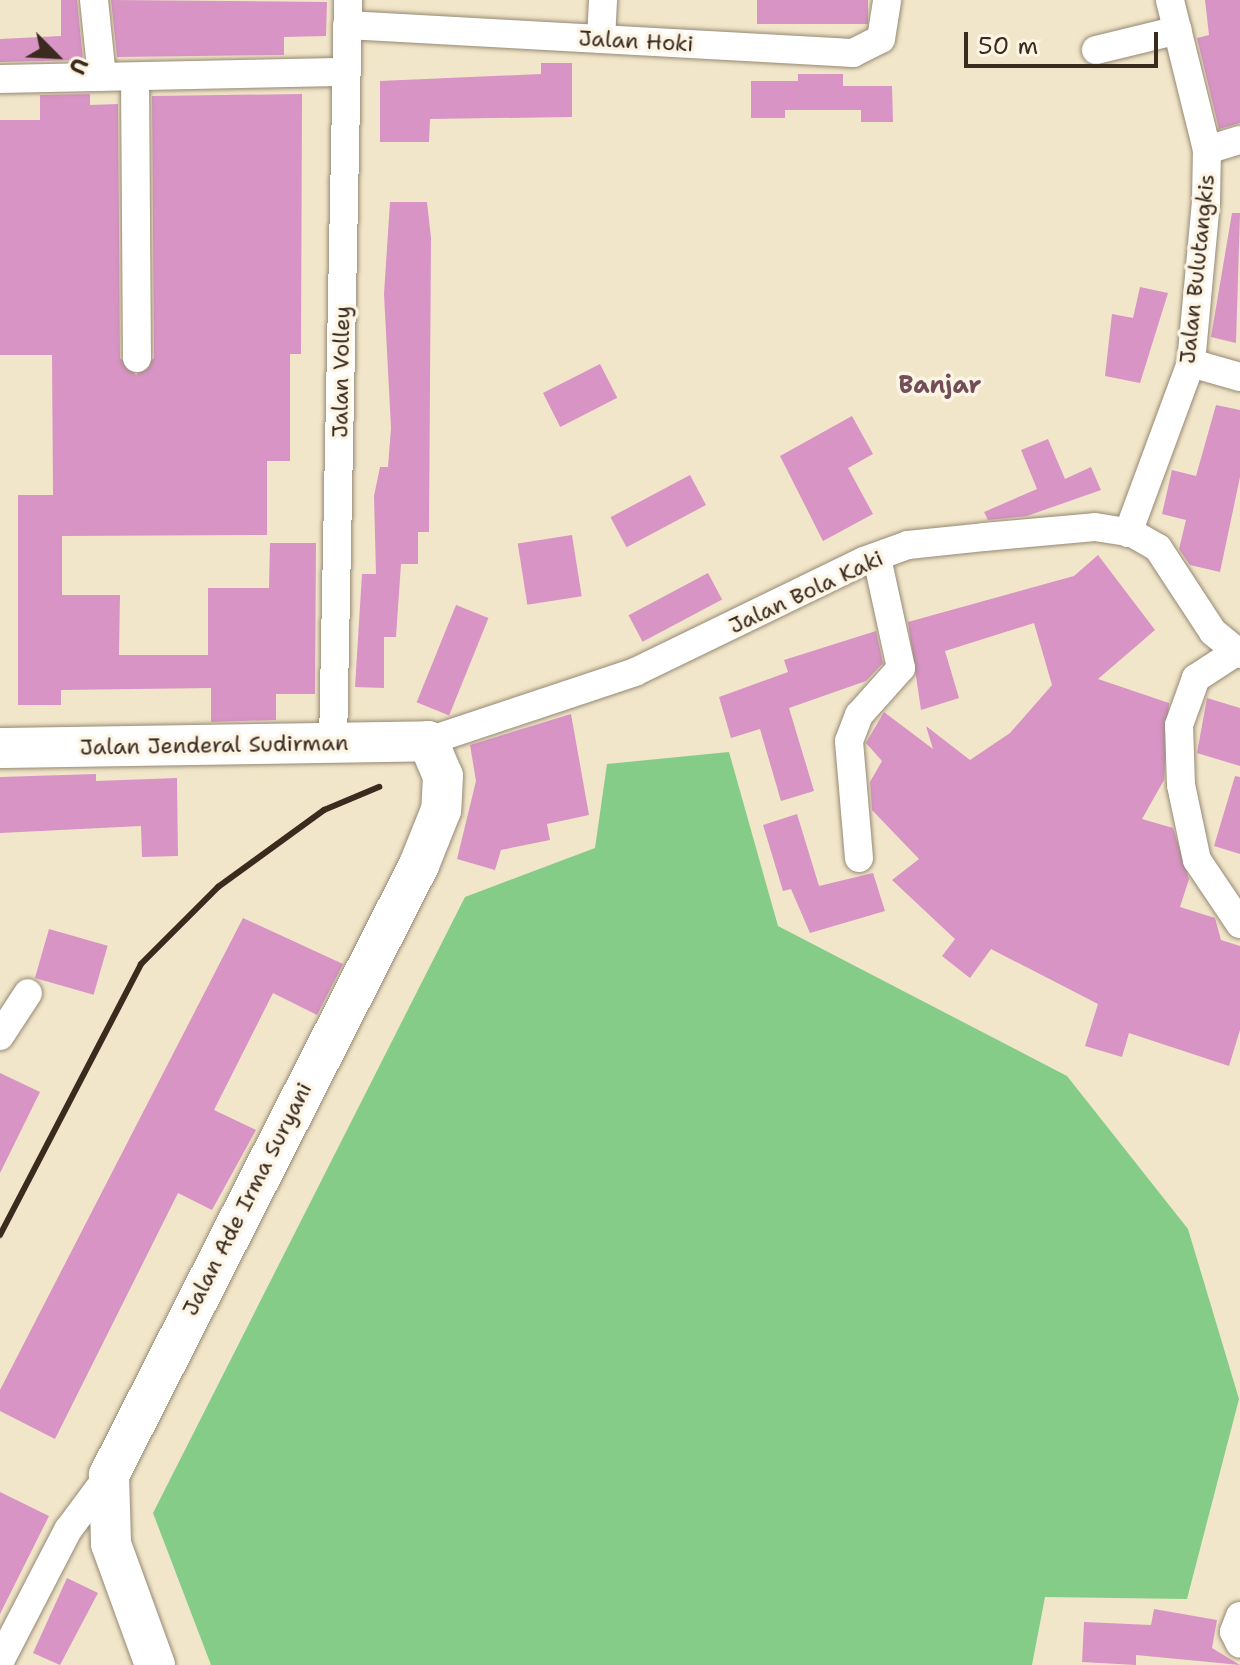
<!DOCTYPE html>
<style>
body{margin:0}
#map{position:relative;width:1240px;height:1665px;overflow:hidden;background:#f1e6c9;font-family:"Shantell Sans",sans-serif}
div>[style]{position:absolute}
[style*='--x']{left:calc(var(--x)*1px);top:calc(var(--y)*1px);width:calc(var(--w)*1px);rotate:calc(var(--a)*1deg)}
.green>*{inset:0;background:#85cc88}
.building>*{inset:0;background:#d894c5;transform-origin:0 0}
.roads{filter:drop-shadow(0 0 2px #968874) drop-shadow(0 0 2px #968874)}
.street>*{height:28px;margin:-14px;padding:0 14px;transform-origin:14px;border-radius:14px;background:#fff}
.secondary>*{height:40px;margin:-20px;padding:0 20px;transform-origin:20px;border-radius:20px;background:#fff}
.rail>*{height:6px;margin:-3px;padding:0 3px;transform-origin:3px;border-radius:3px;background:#3b2a1e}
span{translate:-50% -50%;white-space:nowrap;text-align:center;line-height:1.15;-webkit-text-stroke:7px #fcf5e5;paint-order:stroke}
.street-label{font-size:22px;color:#3b2a1e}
.neighbourhood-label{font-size:24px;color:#724f58;font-weight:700}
.north{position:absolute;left:16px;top:16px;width:80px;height:80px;-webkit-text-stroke:6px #fcf5e5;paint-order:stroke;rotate:114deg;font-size:22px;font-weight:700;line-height:32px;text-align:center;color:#3b2a1e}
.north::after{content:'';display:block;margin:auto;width:28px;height:36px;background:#3b2a1e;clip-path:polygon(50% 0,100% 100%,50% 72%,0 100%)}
.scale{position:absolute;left:964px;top:32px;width:194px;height:36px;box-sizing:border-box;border:4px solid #3b2a1e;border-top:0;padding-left:10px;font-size:24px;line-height:28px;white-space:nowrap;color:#3b2a1e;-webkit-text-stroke:6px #fcf5e5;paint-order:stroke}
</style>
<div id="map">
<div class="green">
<div style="clip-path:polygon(729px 752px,778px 926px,1067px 1076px,1188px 1229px,1239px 1399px,1187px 1599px,1045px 1597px,1032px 1665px,211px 1665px,153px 1513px,465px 897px,595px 848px,607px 764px)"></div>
</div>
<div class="building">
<div style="clip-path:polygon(61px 0,77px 0,83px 60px,0 62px,0 39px,61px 36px)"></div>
<div style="clip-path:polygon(111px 0,327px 2px,326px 36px,284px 37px,284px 55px,117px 57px)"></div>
<div style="left:757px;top:0;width:111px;height:24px"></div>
<div style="clip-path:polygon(1205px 0,1240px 0,1240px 123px,1219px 129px,1197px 38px,1209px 35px)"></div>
<div style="clip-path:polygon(541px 63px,572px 63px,572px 117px,430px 119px,429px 142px,380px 142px,380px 81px,541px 74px)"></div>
<div style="clip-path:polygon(798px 74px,843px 74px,843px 86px,892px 86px,893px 122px,861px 122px,861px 110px,785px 110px,785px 118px,751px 118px,751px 81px,798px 81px)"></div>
<div style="clip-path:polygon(90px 94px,90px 105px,118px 104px,120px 358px,136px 375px,154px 358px,152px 96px,302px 94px,301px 354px,290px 354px,290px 461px,267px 461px,267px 535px,62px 536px,62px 595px,120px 595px,119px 655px,208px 655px,208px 588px,269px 588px,270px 543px,316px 543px,315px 694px,276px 694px,276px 720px,211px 722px,211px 688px,61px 690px,61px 705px,18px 705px,18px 495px,53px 495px,52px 355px,0 355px,0 120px,40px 120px,40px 95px)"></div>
<div style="clip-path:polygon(390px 202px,427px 202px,431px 238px,429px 532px,418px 532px,418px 564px,401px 564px,396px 637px,384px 637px,384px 688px,355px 687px,362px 574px,376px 574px,374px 496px,380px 467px,388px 467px,391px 428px,384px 294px)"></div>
<div style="clip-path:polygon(1232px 213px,1240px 213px,1236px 343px,1211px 337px)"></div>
<div style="clip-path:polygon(1140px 287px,1168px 293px,1140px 383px,1105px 376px,1112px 314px,1133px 318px)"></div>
<div style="left:600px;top:364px;width:38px;height:64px;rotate:63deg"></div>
<div style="clip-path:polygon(1216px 405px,1240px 410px,1240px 477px,1220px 572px,1190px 565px,1179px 549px,1186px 520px,1162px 514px,1172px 470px,1196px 476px)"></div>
<div style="clip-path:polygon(852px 416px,873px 454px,848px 468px,873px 514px,823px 541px,780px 456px)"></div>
<div style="clip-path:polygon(1048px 439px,1065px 479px,1091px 467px,1101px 490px,1027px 516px,988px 520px,984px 512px,1037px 489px,1021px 450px)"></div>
<div style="left:690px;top:475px;width:34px;height:90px;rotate:62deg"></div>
<div style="left:572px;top:535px;width:62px;height:55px;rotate:81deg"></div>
<div style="clip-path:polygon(1098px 555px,1155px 630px,1098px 679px,1169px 703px,1164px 780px,1142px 819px,1173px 828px,1189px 879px,1180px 907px,1215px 918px,1221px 940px,1240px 946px,1240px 1030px,1229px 1066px,1129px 1033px,1122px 1057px,1085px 1046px,1098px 1004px,991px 949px,970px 978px,942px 956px,955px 939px,892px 880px,919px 859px,872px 810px,870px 782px,882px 761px,866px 743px,884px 712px,933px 749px,926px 726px,970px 760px,1010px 733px,1052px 685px,1034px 623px,945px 651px,959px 698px,921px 710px,908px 622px,1074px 576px)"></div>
<div style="left:708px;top:573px;width:30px;height:90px;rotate:62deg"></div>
<div style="left:456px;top:605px;width:35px;height:105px;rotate:22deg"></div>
<div style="clip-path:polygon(876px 631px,883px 663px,866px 681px,789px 708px,814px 791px,781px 801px,760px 729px,731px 738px,719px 697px,788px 672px,784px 660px)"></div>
<div style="clip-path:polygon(1207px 698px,1240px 708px,1240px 766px,1197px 753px)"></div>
<div style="clip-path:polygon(571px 714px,589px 815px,547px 824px,550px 840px,501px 850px,495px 870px,457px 859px,476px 781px,470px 745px)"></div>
<div style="clip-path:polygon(96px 774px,96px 781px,177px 778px,178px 856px,142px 857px,141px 826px,0 833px,0 777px)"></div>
<div style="clip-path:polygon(1235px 776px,1240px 777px,1240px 854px,1214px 846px)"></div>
<div style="clip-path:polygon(797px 814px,819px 886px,873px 873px,885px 911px,810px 933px,791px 889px,783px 891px,763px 825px)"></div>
<div style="clip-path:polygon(243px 918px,343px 964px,317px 1015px,273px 993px,214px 1110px,256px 1130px,212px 1210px,178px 1193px,55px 1439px,0 1411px,0 1390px)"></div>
<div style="left:49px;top:929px;width:61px;height:51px;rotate:16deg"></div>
<div style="clip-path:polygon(0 1073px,40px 1092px,0 1173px)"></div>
<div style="clip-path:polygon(0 1492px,49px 1516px,0 1614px)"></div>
<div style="clip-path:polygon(67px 1578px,98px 1593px,60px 1665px,33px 1653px)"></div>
<div style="clip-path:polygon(1154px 1609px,1217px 1620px,1212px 1648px,1240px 1665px,1136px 1655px,1136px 1665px,1082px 1662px,1084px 1622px,1151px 1625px)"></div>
</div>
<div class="roads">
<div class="street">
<div style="--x:94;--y:0;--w:77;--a:84.1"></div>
<div style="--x:347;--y:25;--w:507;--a:3.17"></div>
<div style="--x:853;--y:53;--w:31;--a:-27"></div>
<div style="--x:881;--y:39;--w:39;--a:-81"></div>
<div style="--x:601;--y:39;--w:39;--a:-87"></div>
<div style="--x:1096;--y:50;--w:84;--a:-13.7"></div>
<div style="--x:135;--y:77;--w:281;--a:89.6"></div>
<div style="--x:0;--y:79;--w:347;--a:-1.2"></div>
<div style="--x:1207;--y:150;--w:34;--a:-17"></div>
<div style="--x:1191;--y:363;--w:51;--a:15.9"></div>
<div style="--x:1128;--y:533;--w:181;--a:-69.7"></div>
<div style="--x:1191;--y:363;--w:163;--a:-84.7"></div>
<div style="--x:1206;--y:201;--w:51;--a:-88.9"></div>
<div style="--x:1207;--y:150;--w:154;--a:-103.9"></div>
<div style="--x:1236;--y:652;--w:48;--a:147"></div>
<div style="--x:1196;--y:678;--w:50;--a:109.9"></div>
<div style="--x:1179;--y:725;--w:60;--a:88.1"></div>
<div style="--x:1181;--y:785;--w:77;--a:78"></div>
<div style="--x:1197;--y:860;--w:77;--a:56.1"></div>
<div style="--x:428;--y:741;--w:218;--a:-18.4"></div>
<div style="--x:635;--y:672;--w:254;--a:-25.9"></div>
<div style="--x:864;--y:561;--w:47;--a:-20"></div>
<div style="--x:908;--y:545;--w:76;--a:-6"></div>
<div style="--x:984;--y:537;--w:111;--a:-5.1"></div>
<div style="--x:1095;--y:527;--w:37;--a:9"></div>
<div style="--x:1132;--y:533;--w:30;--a:30"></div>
<div style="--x:1158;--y:548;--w:100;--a:56.8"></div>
<div style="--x:1213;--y:632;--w:35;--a:39"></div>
<div style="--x:333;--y:743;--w:743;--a:-88.84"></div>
<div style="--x:859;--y:858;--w:117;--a:-94.9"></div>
<div style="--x:849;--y:741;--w:28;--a:-69"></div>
<div style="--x:859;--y:715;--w:63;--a:-48.2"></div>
<div style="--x:901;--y:668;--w:113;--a:-102.3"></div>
<div style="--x:0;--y:1036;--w:51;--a:-56.9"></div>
<div style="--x:1240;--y:1616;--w:17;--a:111"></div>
<div style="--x:1234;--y:1632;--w:13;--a:63"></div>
<div style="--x:0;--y:1661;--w:148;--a:-62.6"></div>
<div style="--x:68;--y:1530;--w:69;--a:-53.3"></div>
</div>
<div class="secondary">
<div style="--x:0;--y:748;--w:428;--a:-0.9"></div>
<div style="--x:428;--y:741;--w:38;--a:67"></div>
<div style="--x:443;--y:776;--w:34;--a:93"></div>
<div style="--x:441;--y:810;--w:59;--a:111.8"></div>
<div style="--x:419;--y:865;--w:684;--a:116.94"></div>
<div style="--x:109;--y:1475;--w:69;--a:88.3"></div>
<div style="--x:111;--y:1544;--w:129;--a:70"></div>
</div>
</div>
<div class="rail">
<div style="--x:0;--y:1235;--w:305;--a:-62.5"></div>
<div style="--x:141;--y:964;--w:109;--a:-45"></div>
<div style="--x:218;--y:887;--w:131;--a:-36"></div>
<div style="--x:324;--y:810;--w:60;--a:-22.7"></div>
</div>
<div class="street-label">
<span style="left:636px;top:41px;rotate:3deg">Jalan Hoki</span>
<span style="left:1197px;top:269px;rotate:-84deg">Jalan Bulutangkis</span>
<span style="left:341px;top:372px;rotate:-89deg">Jalan Volley</span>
<span style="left:806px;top:592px;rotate:-25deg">Jalan Bola Kaki</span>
<span style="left:214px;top:745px;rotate:-1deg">Jalan Jenderal Sudirman</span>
<span style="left:247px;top:1199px;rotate:-63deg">Jalan Ade Irma Suryani</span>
</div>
<div class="neighbourhood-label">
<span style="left:940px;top:386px">Banjar</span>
</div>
<div class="north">U</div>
<div class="scale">50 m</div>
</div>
